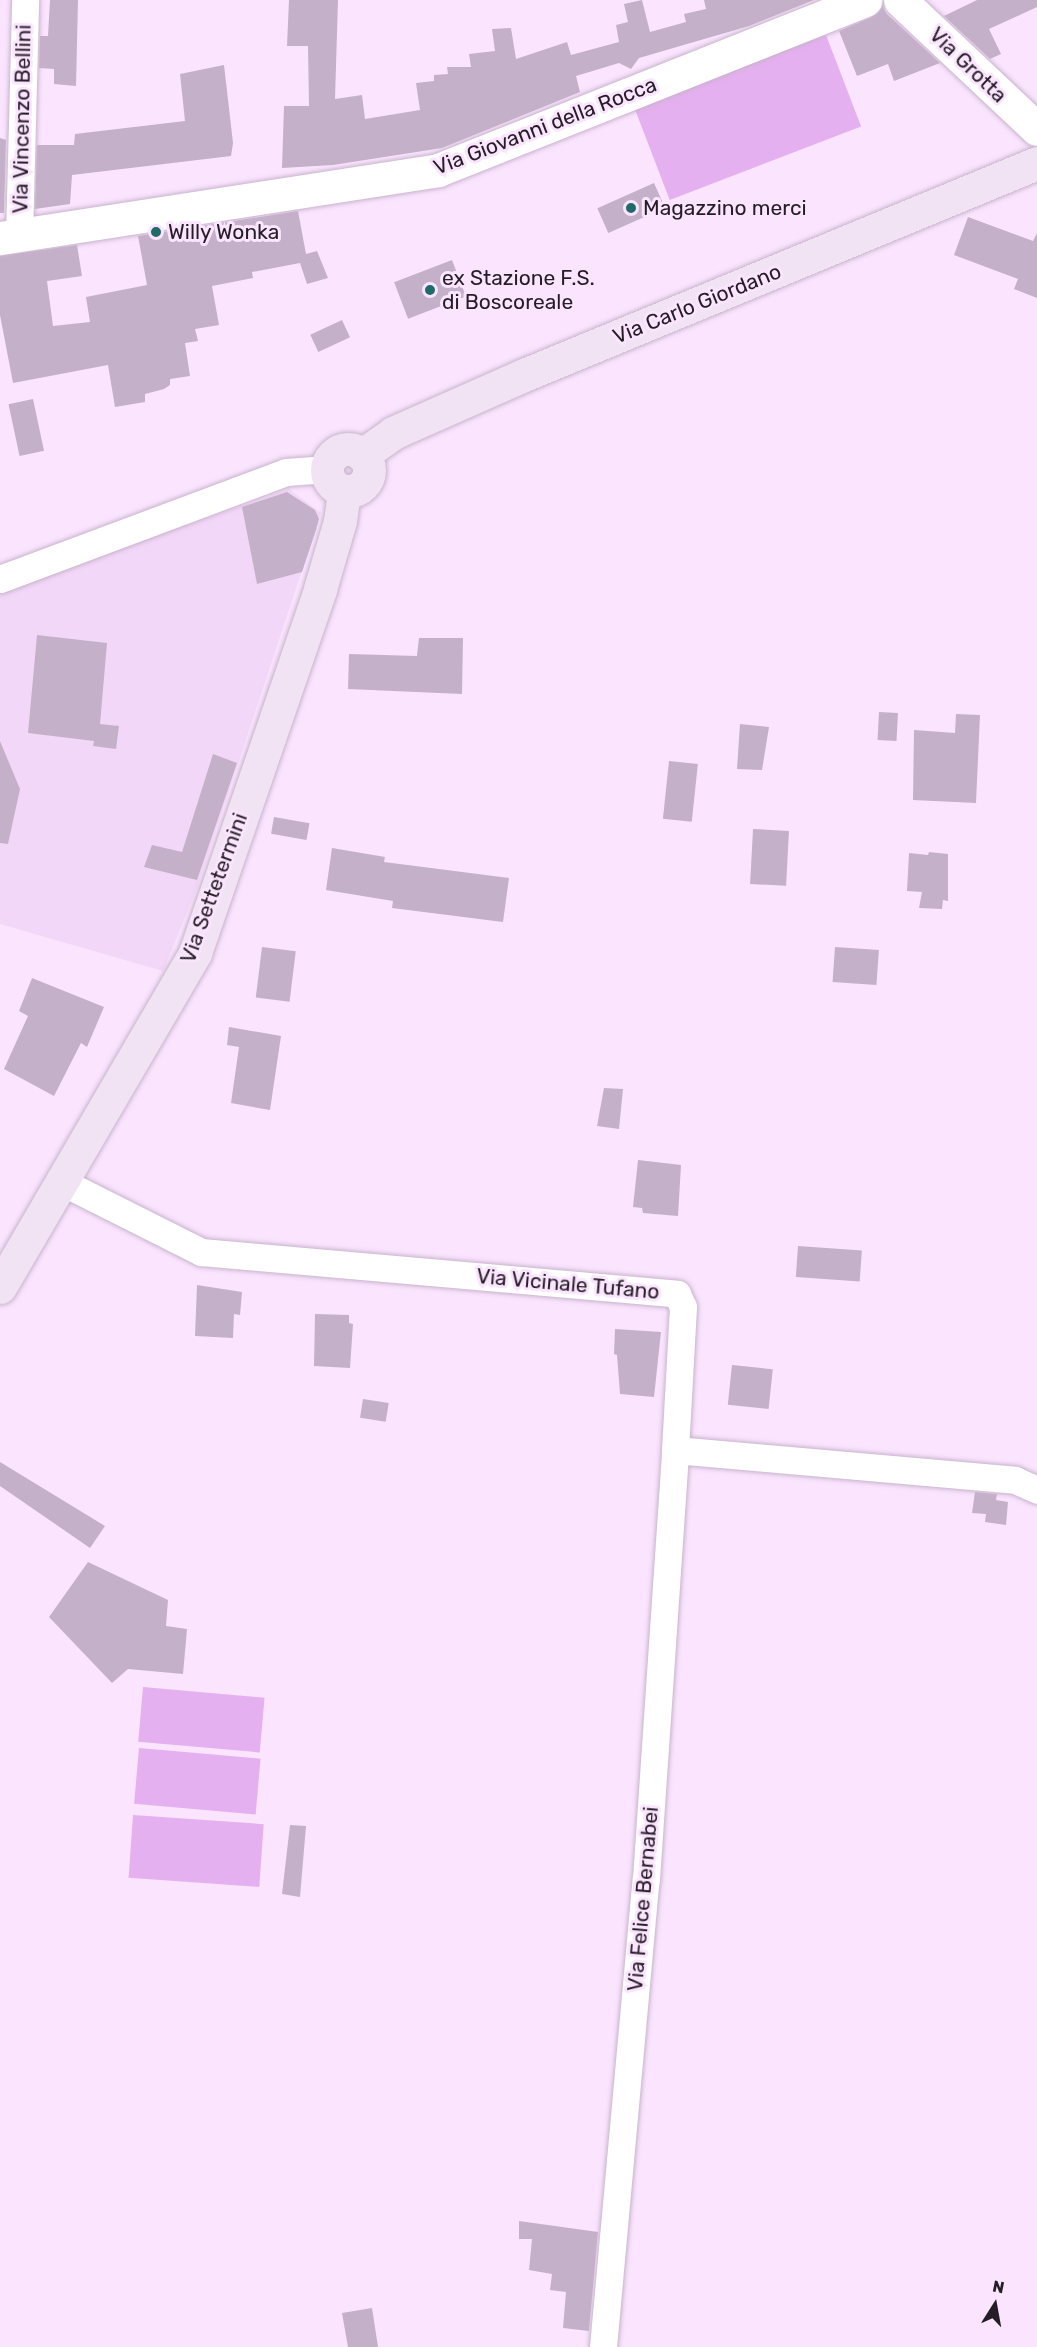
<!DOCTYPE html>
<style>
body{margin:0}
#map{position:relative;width:1037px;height:2347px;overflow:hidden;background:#fae4fe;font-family:Rubik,sans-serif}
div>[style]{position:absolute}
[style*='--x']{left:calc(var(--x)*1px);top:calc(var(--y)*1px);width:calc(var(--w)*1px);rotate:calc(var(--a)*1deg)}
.built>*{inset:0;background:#f2d7f8}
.green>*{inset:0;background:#e5b0ef;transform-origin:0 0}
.building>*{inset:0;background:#c5b0c9;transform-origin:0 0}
.roads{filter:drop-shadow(0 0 2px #c8b3cc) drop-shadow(0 0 2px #c8b3cc)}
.minor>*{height:27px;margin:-13.5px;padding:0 13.5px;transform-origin:13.5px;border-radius:13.5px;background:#fff}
.tertiary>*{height:33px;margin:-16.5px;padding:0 16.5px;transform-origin:16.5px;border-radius:16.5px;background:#fff}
.secondary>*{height:33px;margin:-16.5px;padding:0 16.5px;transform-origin:16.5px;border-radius:16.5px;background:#f1e2f4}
.secondary>.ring{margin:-16.5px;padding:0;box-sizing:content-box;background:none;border:33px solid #f1e2f4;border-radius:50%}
.dots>*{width:16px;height:16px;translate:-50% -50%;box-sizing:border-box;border:3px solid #fae4fe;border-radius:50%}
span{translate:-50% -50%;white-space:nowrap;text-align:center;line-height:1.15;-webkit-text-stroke:6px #fae4fe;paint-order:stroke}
.street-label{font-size:21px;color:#251d26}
.poi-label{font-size:21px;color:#251d26}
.left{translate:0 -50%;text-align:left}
.north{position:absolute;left:965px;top:2275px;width:60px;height:60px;-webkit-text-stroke:4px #fae4fe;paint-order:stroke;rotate:11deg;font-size:16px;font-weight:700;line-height:24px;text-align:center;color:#251d26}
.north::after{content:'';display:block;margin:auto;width:21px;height:27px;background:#251d26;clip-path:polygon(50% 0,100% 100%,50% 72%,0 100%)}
</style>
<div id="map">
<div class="built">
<div style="clip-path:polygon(289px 489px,321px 513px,195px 893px,163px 971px,0 924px,0 591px)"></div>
</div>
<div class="green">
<div style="left:826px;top:35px;width:98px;height:205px;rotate:69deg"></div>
<div style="left:143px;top:1687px;width:122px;height:55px;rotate:5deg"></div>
<div style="left:139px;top:1748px;width:122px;height:56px;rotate:5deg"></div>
<div style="left:133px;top:1815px;width:131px;height:63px;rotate:4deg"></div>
</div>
<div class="building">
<div style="clip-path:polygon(50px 0,78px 0,76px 86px,54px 84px,54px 69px,39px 68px,40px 36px,48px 36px)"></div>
<div style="clip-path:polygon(289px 0,338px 0,335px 99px,362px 95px,365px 119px,420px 110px,416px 83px,434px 81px,434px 75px,448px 74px,447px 67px,471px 67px,469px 54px,495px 51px,492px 29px,511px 28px,516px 59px,567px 42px,571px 55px,619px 42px,616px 25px,628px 22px,624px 4px,642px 0,650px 32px,686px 22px,684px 14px,706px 9px,704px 0,814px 0,749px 26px,639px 58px,631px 69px,619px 63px,576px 76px,580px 92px,442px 148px,333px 165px,282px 168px,284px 106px,309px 106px,308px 46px,287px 46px)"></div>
<div style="clip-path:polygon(977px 0,1037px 0,1037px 7px,989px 29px,1001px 54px,990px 59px,944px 16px)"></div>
<div style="clip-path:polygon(882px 6px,887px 14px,940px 63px,894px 81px,888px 64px,857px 76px,839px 31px,872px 17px)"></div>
<div style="clip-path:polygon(224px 65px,233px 143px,231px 156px,72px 175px,70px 204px,35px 209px,37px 145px,74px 145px,75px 134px,185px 121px,180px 74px)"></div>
<div style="clip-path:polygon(0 138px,6px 140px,4px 213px,0 213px)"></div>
<div style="left:654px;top:183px;width:27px;height:62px;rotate:66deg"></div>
<div style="clip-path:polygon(298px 211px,306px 254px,317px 251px,328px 278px,307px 284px,300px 263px,252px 272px,253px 278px,212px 286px,219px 325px,195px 329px,198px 341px,185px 343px,190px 376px,170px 379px,170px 385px,164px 389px,145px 394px,145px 402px,115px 407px,108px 365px,13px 383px,0 315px,0 256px,77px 245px,82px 276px,47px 281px,53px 326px,90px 322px,86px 297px,147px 285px,138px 236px)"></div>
<div style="clip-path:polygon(968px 217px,1033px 241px,1037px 233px,1037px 298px,1014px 289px,1018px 279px,954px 255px)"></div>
<div style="left:452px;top:260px;width:39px;height:62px;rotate:69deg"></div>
<div style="left:342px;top:320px;width:19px;height:35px;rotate:65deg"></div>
<div style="left:33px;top:399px;width:53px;height:25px;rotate:78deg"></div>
<div style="clip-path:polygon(287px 492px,315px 510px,319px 519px,316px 530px,302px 572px,257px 584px,242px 507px)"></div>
<div style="clip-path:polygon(37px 635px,107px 643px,100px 724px,119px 726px,116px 749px,93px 746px,94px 741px,28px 733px)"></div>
<div style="clip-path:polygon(419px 638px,463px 638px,462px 694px,348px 689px,349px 654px,417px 656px)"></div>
<div style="left:879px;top:712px;width:19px;height:28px;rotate:3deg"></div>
<div style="clip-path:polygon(956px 714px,980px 715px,976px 803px,913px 800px,914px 730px,955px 733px)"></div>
<div style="clip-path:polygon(740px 724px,769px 727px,762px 770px,737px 769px)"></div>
<div style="clip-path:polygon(0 741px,20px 789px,8px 844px,0 843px)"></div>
<div style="clip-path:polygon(213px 754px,237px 763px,197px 880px,144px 867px,152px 845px,182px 852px)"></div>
<div style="left:669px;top:761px;width:29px;height:58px;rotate:6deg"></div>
<div style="left:274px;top:817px;width:36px;height:17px;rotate:10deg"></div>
<div style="left:753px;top:829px;width:36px;height:55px;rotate:3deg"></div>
<div style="clip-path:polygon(332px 848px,385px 857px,384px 862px,509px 878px,503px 922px,392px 908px,393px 901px,326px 890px)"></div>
<div style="clip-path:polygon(929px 852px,948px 854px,948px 901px,943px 900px,942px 909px,919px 908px,922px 892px,907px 891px,909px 853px,928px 855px)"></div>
<div style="left:262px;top:947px;width:34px;height:51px;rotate:7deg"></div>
<div style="left:835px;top:947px;width:44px;height:35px;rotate:4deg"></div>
<div style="clip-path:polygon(32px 978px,104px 1007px,87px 1047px,81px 1043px,54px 1096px,4px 1069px,28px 1016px,19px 1011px)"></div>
<div style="clip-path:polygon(229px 1027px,281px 1036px,270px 1110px,231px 1103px,239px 1047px,227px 1045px)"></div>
<div style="clip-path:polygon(604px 1088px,623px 1089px,619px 1129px,597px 1126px)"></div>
<div style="clip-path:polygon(638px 1160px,681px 1165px,678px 1216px,643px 1213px,642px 1208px,633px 1207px)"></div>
<div style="left:798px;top:1246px;width:64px;height:31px;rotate:4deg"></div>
<div style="clip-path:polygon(197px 1285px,242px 1292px,240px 1315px,234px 1314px,233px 1338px,195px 1336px)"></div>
<div style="clip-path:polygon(315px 1314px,349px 1315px,349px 1323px,353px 1324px,350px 1368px,314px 1366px)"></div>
<div style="clip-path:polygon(615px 1329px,661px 1332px,654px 1397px,620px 1394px,617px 1355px,614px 1354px)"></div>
<div style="left:732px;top:1365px;width:41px;height:40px;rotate:6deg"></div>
<div style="left:363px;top:1399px;width:26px;height:19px;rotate:9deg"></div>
<div style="clip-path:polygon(0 1462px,105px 1526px,90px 1548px,0 1486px)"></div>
<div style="clip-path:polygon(975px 1492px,997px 1494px,996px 1500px,1008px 1502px,1006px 1525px,985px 1522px,986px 1514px,972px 1513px)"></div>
<div style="clip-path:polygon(88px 1562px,168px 1600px,166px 1626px,187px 1629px,183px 1674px,128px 1669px,112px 1683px,49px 1617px)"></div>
<div style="clip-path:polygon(290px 1825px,306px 1826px,300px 1897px,282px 1894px)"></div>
<div style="clip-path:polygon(519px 2221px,598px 2232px,589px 2331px,563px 2328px,566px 2292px,550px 2290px,552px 2274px,529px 2270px,532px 2239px,519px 2239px)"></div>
<div style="clip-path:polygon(372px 2308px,378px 2347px,348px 2347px,342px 2313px)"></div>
</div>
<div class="roads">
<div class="minor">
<div style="--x:19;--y:237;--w:237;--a:-88.5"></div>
<div style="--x:0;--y:579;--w:305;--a:-20.5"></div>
<div style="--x:286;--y:472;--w:41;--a:-4.2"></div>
<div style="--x:62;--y:1182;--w:156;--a:26.7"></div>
<div style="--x:201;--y:1252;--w:478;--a:5"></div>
<div style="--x:677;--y:1294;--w:14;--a:65"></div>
<div style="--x:683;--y:1307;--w:143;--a:93.2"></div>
<div style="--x:675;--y:1450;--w:341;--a:5"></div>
<div style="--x:1015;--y:1480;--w:24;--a:24"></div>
<div style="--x:603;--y:2347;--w:470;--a:-84.8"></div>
<div style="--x:646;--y:1879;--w:430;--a:-86.1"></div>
</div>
<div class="tertiary">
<div style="--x:900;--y:0;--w:188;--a:43.3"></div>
<div style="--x:0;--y:238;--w:443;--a:-8.8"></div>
<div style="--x:438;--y:170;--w:460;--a:-21.7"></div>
</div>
<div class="secondary">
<div class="ring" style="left:327px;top:449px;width:9px;height:9px"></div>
<div style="--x:362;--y:455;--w:38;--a:-35"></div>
<div style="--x:393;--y:433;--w:143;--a:-23.9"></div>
<div style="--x:524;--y:375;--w:555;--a:-22.45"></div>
<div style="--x:0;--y:1287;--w:387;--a:-59.7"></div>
<div style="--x:195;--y:953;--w:385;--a:-71"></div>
<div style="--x:320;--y:589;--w:71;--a:-73.6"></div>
<div style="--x:340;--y:521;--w:30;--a:-82"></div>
</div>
</div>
<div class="dots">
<div style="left:631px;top:208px;background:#1f6b69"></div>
<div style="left:156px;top:232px;background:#1f6b69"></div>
<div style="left:430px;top:290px;background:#1f6b69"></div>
</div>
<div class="street-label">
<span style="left:968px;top:65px;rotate:44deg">Via Grotta</span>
<span style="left:22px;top:119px;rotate:-89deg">Via Vincenzo Bellini</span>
<span style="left:545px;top:126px;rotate:-21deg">Via Giovanni della Rocca</span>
<span style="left:697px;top:304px;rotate:-22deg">Via Carlo Giordano</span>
<span style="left:214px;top:888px;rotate:-70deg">Via Settetermini</span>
<span style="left:568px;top:1284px;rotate:5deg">Via Vicinale Tufano</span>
<span style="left:643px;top:1899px;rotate:-85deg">Via Felice Bernabei</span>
</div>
<div class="poi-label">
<span class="left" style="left:643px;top:208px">Magazzino merci</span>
<span class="left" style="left:168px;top:232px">Willy Wonka</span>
<span class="left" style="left:442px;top:290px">ex Stazione F.S.<br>di Boscoreale</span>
</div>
<div class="north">N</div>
</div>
